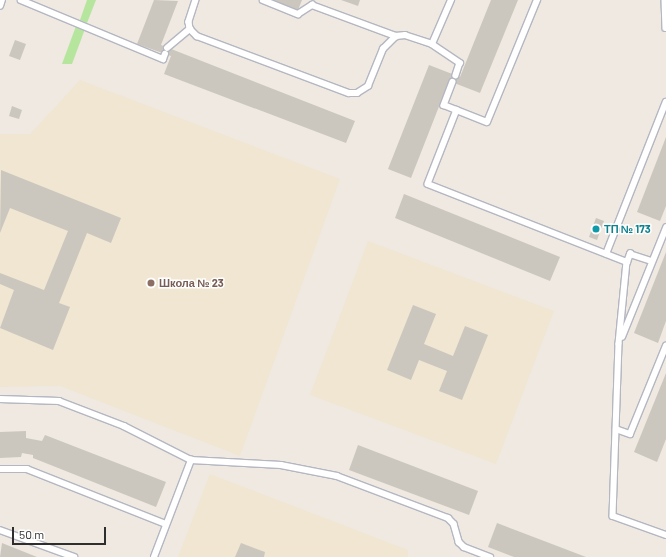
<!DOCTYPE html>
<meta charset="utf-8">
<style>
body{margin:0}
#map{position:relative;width:666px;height:557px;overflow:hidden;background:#efe9e1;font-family:Barlow,sans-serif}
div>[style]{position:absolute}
.education>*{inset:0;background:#f0e6d1}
.green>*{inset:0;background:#b6e59e}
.building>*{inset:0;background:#cbc7bf}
.roads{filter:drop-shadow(1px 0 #b4b7c1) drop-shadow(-1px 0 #b4b7c1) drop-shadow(0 1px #b4b7c1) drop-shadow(0 -1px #b4b7c1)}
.service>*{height:5.5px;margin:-2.75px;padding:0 2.75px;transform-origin:2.75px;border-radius:2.75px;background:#fff}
.dots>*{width:11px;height:11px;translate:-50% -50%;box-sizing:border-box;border:2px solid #fff;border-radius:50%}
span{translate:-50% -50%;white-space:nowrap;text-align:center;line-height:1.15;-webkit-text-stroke:3px #fff;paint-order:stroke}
.culture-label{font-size:11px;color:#0d838f;font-weight:700}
.left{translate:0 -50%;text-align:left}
.education-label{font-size:11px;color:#785e54;font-weight:700}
.scale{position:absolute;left:12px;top:527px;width:94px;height:18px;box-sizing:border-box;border:2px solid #2e2e2e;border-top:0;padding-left:5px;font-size:12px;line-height:14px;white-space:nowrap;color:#2e2e2e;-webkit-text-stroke:3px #fff;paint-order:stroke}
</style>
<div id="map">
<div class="education">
<i style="clip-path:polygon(80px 80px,340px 179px,240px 456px,60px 386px,0 387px,0 134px,30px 134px)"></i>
<i style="clip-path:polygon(368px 241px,554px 311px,496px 464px,310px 395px)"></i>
<i style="clip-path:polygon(210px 474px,408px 550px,408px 557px,178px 557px)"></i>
</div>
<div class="green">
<i style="clip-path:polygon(87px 0,96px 0,87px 23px,80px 20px)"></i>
<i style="clip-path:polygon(76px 26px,85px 29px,72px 64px,62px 64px)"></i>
</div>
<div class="building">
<i style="clip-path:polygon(154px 0,178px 1px,161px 45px,355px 121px,346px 143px,164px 74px,171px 56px,137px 44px)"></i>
<i style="clip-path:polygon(272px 0,302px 0,298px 10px)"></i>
<i style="clip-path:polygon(341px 0,360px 0,358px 6px)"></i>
<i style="clip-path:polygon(491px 0,518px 0,480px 93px,449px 81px,411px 178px,388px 169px,429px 65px,460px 77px)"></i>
<i style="clip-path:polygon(15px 40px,26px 44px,20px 60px,9px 56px)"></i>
<i style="clip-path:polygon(12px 106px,22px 110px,19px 119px,9px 116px)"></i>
<i style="clip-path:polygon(666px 137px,666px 206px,660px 221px,637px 212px)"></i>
<i style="clip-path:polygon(1px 170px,121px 218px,111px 243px,87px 233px,59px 303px,70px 307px,53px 350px,0 328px,14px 290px,0 284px,0 273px,44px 290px,68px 231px,10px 208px,0 233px)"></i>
<i style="clip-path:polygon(404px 194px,560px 257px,550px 281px,395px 218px)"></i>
<i style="clip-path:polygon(596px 218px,604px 221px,597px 240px,589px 237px)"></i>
<i style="clip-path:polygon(666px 252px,666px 321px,658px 343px,634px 333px)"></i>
<i style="clip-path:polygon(413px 305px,436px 314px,424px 344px,453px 356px,465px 326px,488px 335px,462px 400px,439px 391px,447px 371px,419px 360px,411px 380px,387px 370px)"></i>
<i style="clip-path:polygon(666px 373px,666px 439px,657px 462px,634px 452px)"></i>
<i style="clip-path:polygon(26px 431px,26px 438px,42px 441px,45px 435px,166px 482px,156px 507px,33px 458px,33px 455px,22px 453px,21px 457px,0 458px,0 432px)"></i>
<i style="clip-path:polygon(358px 445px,478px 491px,469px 515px,349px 470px)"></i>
<i style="clip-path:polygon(497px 523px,586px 557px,514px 557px,488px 547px)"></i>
<i style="clip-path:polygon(2px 543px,37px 557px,0 557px)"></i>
<i style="clip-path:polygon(241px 543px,265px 552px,264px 557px,235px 557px)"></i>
</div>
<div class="roads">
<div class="service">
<i style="left:21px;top:0;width:154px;rotate:22.6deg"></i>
<i style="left:163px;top:59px;width:5px;rotate:-68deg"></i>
<i style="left:196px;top:0;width:23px;rotate:108deg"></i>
<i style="left:189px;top:22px;width:7px;rotate:82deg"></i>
<i style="left:190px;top:29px;width:10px;rotate:45deg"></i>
<i style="left:197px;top:36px;width:162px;rotate:20.6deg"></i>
<i style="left:349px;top:93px;width:8px"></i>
<i style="left:357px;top:93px;width:13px;rotate:-32deg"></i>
<i style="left:368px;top:86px;width:40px;rotate:-68deg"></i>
<i style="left:383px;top:49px;width:18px;rotate:-45deg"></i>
<i style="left:396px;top:36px;width:9px;rotate:-6deg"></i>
<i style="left:405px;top:35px;width:28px;rotate:18deg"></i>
<i style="left:432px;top:44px;width:48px;rotate:-66.6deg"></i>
<i style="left:263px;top:0;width:38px;rotate:22deg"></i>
<i style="left:298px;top:14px;width:17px;rotate:-33deg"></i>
<i style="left:312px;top:5px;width:90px;rotate:20.3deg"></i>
<i style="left:665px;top:0;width:28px;rotate:88deg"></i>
<i style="left:0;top:6px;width:6px;rotate:-72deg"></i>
<i style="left:432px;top:44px;width:34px;rotate:34deg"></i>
<i style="left:460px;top:63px;width:13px;rotate:108deg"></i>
<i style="left:167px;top:48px;width:30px;rotate:-40deg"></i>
<i style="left:453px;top:82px;width:25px;rotate:111deg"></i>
<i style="left:444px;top:105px;width:46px;rotate:21.6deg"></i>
<i style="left:487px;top:122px;width:132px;rotate:-67.7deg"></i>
<i style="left:457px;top:110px;width:79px;rotate:111.4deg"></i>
<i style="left:428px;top:184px;width:214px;rotate:21.4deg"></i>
<i style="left:627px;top:262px;width:9px;rotate:-69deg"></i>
<i style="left:630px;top:254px;width:23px;rotate:18deg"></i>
<i style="left:606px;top:254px;width:163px;rotate:-68.5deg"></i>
<i style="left:627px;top:262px;width:82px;rotate:95.6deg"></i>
<i style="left:619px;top:344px;width:172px;rotate:92deg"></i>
<i style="left:613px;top:516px;width:56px;rotate:19.7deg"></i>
<i style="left:622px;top:337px;width:118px;rotate:-68deg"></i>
<i style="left:0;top:399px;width:59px;rotate:1.9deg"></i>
<i style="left:59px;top:401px;width:70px;rotate:21deg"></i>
<i style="left:124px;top:426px;width:75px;rotate:26.9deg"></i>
<i style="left:191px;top:460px;width:90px;rotate:3.2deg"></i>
<i style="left:281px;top:465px;width:57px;rotate:11.1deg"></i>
<i style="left:337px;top:476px;width:119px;rotate:20.7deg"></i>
<i style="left:448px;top:518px;width:8px;rotate:45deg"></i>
<i style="left:454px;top:524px;width:19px;rotate:74deg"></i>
<i style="left:459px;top:542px;width:7px;rotate:45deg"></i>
<i style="left:464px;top:547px;width:28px;rotate:21deg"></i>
<i style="left:616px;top:429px;width:15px;rotate:20deg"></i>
<i style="left:630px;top:434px;width:95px;rotate:-67.8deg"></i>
<i style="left:0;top:469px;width:27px"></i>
<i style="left:27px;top:469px;width:149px;rotate:21.6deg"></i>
<i style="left:0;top:530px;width:79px;rotate:20deg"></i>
<i style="left:154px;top:557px;width:104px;rotate:-69.1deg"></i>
</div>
</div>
<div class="dots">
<i style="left:596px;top:229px;background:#0f9aa8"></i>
<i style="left:151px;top:283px;background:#8d6e63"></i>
</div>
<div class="culture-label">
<span class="left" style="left:604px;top:229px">ТП № 173</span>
</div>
<div class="education-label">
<span class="left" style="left:159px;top:283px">Школа № 23</span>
</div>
<div class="scale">50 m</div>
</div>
